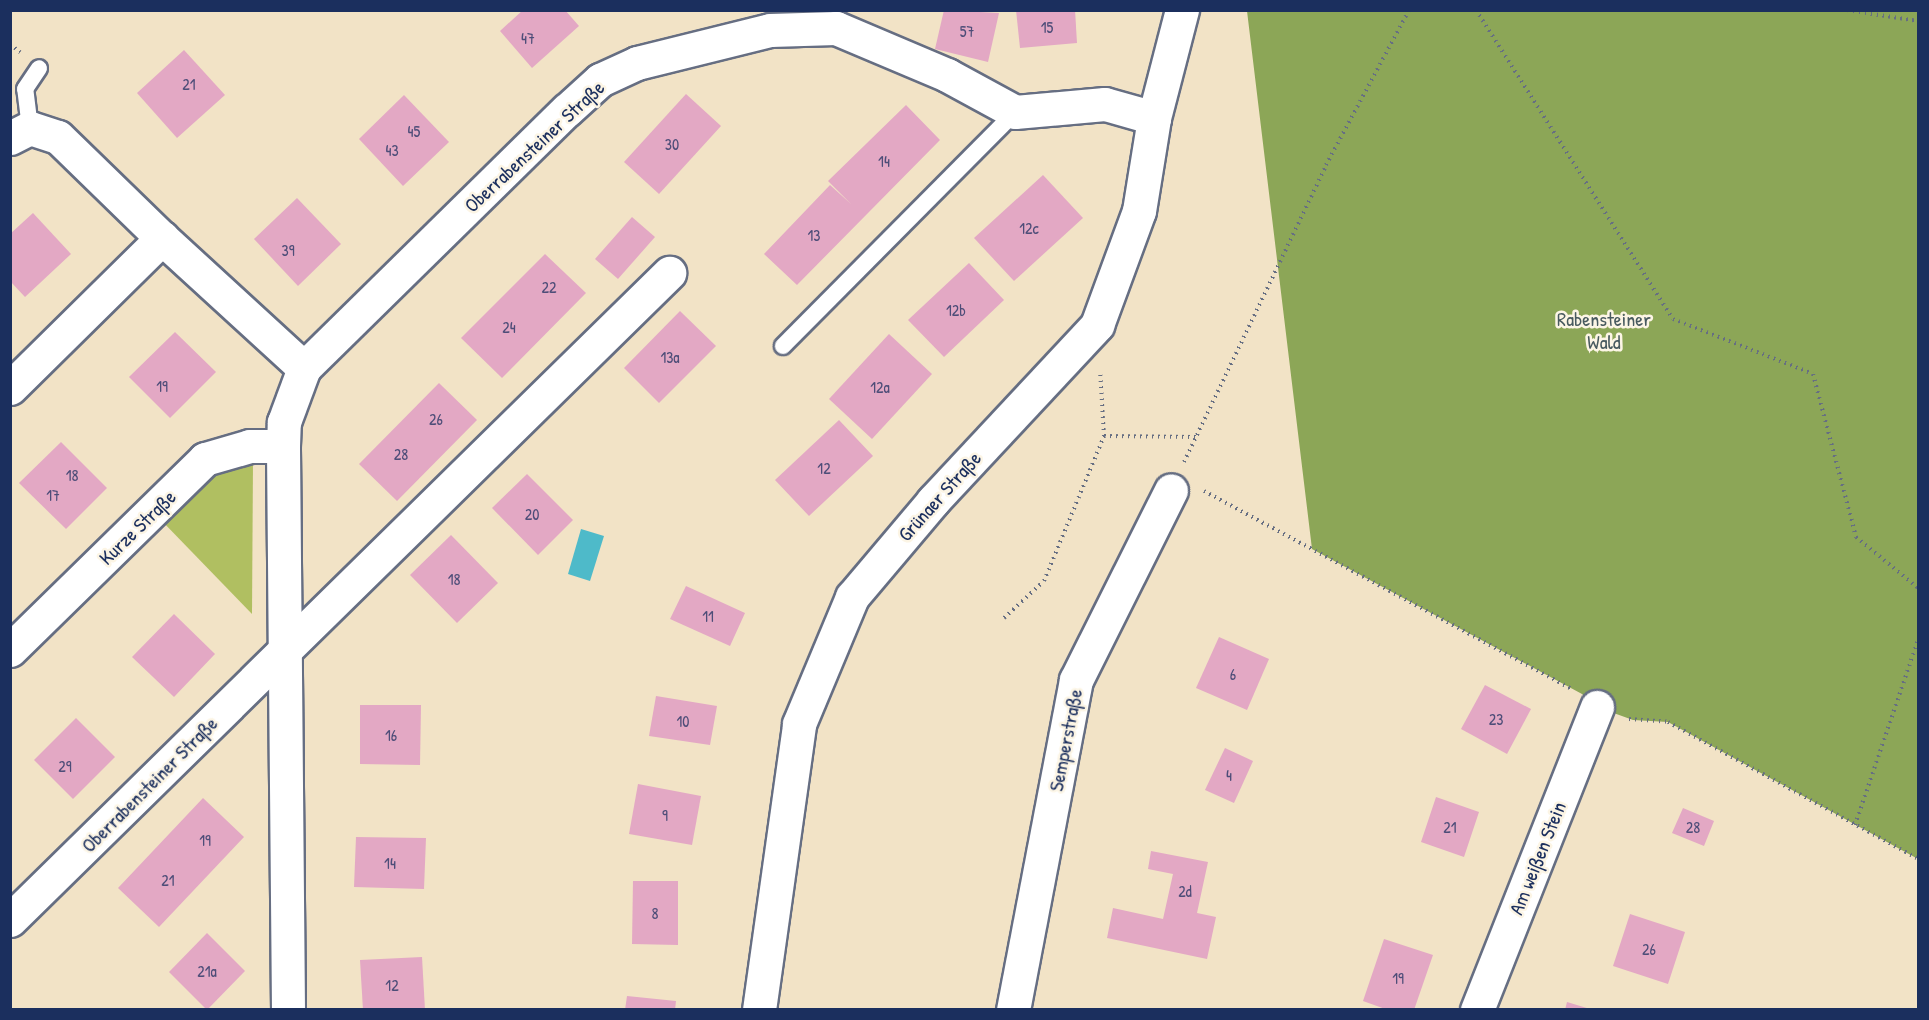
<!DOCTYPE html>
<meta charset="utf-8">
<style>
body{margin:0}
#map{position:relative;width:1929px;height:1020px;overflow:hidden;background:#f2e3c6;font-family:"Patrick Hand",sans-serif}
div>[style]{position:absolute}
.green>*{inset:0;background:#b0bf61}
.forest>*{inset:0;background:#8ca657}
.water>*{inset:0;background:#4ebac9}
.building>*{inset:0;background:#e3a8c4}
.path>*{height:4px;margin-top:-2px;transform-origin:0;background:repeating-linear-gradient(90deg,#666e82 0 1.5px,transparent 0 6px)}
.roads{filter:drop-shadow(2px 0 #666e82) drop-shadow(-2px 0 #666e82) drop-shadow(0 2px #666e82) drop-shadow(0 -2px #666e82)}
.lane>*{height:16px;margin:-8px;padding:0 8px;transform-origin:8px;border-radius:8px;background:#fff}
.street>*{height:33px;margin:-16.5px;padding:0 16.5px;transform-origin:16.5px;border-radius:16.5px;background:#fff}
span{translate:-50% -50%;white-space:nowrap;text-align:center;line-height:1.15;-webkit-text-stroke:5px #fcf5e5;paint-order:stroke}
.number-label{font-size:16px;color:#4d4d78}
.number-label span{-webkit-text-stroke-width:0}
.street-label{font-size:20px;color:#1b2f5e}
.park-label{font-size:20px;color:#485a5f}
.frame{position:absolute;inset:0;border:12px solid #1b2f5e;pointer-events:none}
</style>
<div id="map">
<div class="green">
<i style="clip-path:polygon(253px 461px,252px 614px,159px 518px,211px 470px)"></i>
</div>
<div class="forest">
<i style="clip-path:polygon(1247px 11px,1918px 11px,1918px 859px,1668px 722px,1633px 720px,1597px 707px,1582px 694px,1312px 549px)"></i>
</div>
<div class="water">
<i style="clip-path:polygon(581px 529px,604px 536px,590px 581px,568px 574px)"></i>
</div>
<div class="building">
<i style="clip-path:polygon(523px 10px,565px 10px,579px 26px,532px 68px,500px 31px)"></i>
<i style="clip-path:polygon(944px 10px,999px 13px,988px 62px,935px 49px)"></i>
<i style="clip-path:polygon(1016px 10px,1075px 10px,1077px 43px,1020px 48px)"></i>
<i style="clip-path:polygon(184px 50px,225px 95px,177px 138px,137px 93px)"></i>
<i style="clip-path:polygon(686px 94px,721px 126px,659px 194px,624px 162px)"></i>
<i style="clip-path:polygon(404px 95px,449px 142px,403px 186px,359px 139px)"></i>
<i style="clip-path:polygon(906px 105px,940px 140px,797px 285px,764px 254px,830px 185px,851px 204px,828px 181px)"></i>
<i style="clip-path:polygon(1043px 175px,1083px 218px,1014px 281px,974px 238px)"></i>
<i style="clip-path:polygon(297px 198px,341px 244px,298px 286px,254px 239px)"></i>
<i style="clip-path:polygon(33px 213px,71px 254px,25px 297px,10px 281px,10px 234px)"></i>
<i style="clip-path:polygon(632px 217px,655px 237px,618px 279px,595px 259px)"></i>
<i style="clip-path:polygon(545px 254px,586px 293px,502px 378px,461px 338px)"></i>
<i style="clip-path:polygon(969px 263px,1004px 300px,944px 357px,908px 320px)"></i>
<i style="clip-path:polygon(680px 311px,716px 346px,659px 403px,624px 368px)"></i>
<i style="clip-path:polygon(175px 332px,216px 372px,170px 418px,129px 377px)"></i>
<i style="clip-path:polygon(889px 334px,932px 374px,872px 439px,829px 399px)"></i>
<i style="clip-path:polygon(439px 383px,477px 420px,397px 501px,359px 464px)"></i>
<i style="clip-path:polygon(839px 420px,873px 456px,809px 516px,775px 480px)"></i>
<i style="clip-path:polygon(61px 442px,107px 488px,66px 529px,19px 483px)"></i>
<i style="clip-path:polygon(527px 474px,573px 520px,538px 555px,492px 508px)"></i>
<i style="clip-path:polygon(451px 535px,498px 583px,457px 623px,410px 575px)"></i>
<i style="clip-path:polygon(686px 586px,745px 613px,730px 646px,670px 619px)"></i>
<i style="clip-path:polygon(174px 614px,215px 654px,174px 697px,132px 657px)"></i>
<i style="clip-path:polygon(1219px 637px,1269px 659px,1247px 710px,1196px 688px)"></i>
<i style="clip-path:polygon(1485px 685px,1531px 709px,1507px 754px,1461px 729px)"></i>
<i style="clip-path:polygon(656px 696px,717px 706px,710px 745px,649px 736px)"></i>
<i style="clip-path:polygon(360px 705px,421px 705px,420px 765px,360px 764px)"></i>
<i style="clip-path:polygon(76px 718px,115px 757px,73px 799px,34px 760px)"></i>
<i style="clip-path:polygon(1225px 748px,1253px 761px,1234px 803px,1205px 790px)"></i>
<i style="clip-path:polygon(638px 784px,701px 796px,692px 845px,629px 834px)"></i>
<i style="clip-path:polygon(1436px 797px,1479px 812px,1464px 857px,1421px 842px)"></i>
<i style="clip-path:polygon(203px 798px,244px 837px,159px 927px,118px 888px)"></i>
<i style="clip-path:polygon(1683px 808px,1714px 821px,1704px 846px,1672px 833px)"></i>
<i style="clip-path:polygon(356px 837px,426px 838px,424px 889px,354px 887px)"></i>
<i style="clip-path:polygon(1151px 851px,1208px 862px,1197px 913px,1216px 917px,1207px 959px,1107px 938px,1113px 908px,1163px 919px,1173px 874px,1148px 869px)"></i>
<i style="clip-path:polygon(633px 881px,678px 881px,678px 945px,632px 944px)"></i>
<i style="clip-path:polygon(1630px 914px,1685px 932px,1668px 984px,1613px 966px)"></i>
<i style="clip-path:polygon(207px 933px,245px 971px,207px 1010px,169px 972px)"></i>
<i style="clip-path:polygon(1384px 939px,1433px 955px,1414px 1010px,1388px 1010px,1363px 1001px)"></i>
<i style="clip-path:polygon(422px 957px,425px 1010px,363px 1010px,360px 960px)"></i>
<i style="clip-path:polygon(627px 996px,676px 1001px,675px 1010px,625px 1010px)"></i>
<i style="clip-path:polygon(1567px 1002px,1590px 1009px,1590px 1010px,1565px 1010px)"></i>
</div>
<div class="path">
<i style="left:1476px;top:10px;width:366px;rotate:57.5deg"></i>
<i style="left:1673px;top:319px;width:150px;rotate:21.4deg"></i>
<i style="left:1813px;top:374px;width:169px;rotate:75.2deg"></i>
<i style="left:1856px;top:537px;width:80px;rotate:39.4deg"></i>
<i style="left:1847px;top:10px;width:72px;rotate:8.8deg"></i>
<i style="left:10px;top:44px;width:13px;rotate:39deg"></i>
<i style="left:1104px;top:436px;width:92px;rotate:0.6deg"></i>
<i style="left:1184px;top:462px;width:329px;rotate:-64.4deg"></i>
<i style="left:1326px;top:165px;width:176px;rotate:-61.8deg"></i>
<i style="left:1204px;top:491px;width:416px;rotate:28.3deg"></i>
<i style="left:1004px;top:618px;width:54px;rotate:-42.8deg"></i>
<i style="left:1044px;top:581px;width:157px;rotate:-67.5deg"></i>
<i style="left:1104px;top:436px;width:65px;rotate:-93.5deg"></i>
<i style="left:1629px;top:719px;width:39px;rotate:4deg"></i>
<i style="left:1668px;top:722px;width:285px;rotate:28.7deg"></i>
<i style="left:1855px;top:825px;width:195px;rotate:-71.2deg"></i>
</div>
<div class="roads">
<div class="lane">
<i style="left:30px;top:128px;width:39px;rotate:-97deg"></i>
<i style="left:25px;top:89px;width:25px;rotate:-56deg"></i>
<i style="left:783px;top:346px;width:330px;rotate:-45.2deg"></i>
</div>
<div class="street">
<i style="left:10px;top:138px;width:22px;rotate:-27deg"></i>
<i style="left:30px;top:128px;width:29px;rotate:18deg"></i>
<i style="left:58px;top:137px;width:145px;rotate:44.2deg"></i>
<i style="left:162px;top:238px;width:193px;rotate:42.5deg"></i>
<i style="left:10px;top:388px;width:214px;rotate:-44.6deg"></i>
<i style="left:10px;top:650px;width:273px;rotate:-44.4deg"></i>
<i style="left:205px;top:459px;width:47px;rotate:-16.1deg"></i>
<i style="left:250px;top:446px;width:33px"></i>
<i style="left:10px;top:920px;width:924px;rotate:-44.47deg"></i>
<i style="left:288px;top:1010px;width:564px;rotate:-90.51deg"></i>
<i style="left:283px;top:446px;width:24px;rotate:-88deg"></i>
<i style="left:284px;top:422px;width:58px;rotate:-69.7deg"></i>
<i style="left:304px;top:368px;width:368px;rotate:-44.5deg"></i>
<i style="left:567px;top:110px;width:45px;rotate:-42.3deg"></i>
<i style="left:600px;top:80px;width:41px;rotate:-24.7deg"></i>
<i style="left:637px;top:63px;width:137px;rotate:-13.9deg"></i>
<i style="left:770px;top:30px;width:66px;rotate:-1.7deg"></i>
<i style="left:836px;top:28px;width:121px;rotate:22.9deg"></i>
<i style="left:947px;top:75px;width:77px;rotate:28.6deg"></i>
<i style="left:1015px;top:112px;width:90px;rotate:-5.1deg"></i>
<i style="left:1105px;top:104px;width:51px;rotate:15.9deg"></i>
<i style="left:759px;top:1010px;width:289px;rotate:-82deg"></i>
<i style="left:799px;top:724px;width:138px;rotate:-67.3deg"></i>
<i style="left:852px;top:597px;width:126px;rotate:-49.8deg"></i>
<i style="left:933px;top:501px;width:241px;rotate:-47deg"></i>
<i style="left:1097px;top:325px;width:121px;rotate:-69.8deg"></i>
<i style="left:1139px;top:211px;width:94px;rotate:-80.8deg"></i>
<i style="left:1154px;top:118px;width:112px;rotate:-75.5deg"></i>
<i style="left:1013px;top:1010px;width:336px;rotate:-79.2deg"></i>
<i style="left:1076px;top:680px;width:212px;rotate:-63.4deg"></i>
<i style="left:1477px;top:1010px;width:326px;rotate:-68.4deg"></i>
</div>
</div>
<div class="number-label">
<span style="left:1047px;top:27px">15</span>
<span style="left:967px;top:31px">57</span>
<span style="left:528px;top:38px">47</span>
<span style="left:189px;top:84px">21</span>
<span style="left:414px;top:131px">45</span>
<span style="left:672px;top:144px">30</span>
<span style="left:392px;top:150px">43</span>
<span style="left:884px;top:161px">14</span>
<span style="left:1029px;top:228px">12c</span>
<span style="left:814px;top:235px">13</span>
<span style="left:288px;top:250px">39</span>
<span style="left:549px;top:287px">22</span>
<span style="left:956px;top:310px">12b</span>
<span style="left:509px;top:327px">24</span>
<span style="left:670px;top:357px">13a</span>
<span style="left:162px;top:386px">19</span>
<span style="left:880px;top:387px">12a</span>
<span style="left:436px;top:419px">26</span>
<span style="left:401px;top:454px">28</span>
<span style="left:824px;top:468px">12</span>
<span style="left:72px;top:475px">18</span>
<span style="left:53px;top:495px">17</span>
<span style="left:532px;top:514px">20</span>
<span style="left:454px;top:579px">18</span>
<span style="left:708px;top:616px">11</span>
<span style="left:1233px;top:674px">6</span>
<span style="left:1496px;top:719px">23</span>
<span style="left:683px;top:721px">10</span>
<span style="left:391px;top:735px">16</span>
<span style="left:65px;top:766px">29</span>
<span style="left:1229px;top:775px">4</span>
<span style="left:665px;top:815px">9</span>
<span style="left:1450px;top:827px">21</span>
<span style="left:1693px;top:827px">28</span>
<span style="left:205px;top:840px">19</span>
<span style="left:390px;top:863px">14</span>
<span style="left:168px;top:880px">21</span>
<span style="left:1185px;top:891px">2d</span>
<span style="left:655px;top:913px">8</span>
<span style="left:1649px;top:949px">26</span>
<span style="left:207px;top:971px">21a</span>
<span style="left:1398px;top:978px">19</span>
<span style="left:392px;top:985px">12</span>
</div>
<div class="street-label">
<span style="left:534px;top:146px;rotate:-43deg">Oberrabensteiner Straße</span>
<span style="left:939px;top:496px;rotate:-48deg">Grünaer Straße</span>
<span style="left:137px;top:527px;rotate:-44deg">Kurze Straße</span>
<span style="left:1065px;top:740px;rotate:-79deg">Semperstraße</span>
<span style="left:149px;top:784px;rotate:-45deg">Oberrabensteiner Straße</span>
<span style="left:1537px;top:858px;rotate:-68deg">Am weißen Stein</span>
</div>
<div class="park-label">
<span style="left:1604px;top:330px">Rabensteiner<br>Wald</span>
</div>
<div class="frame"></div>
</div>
